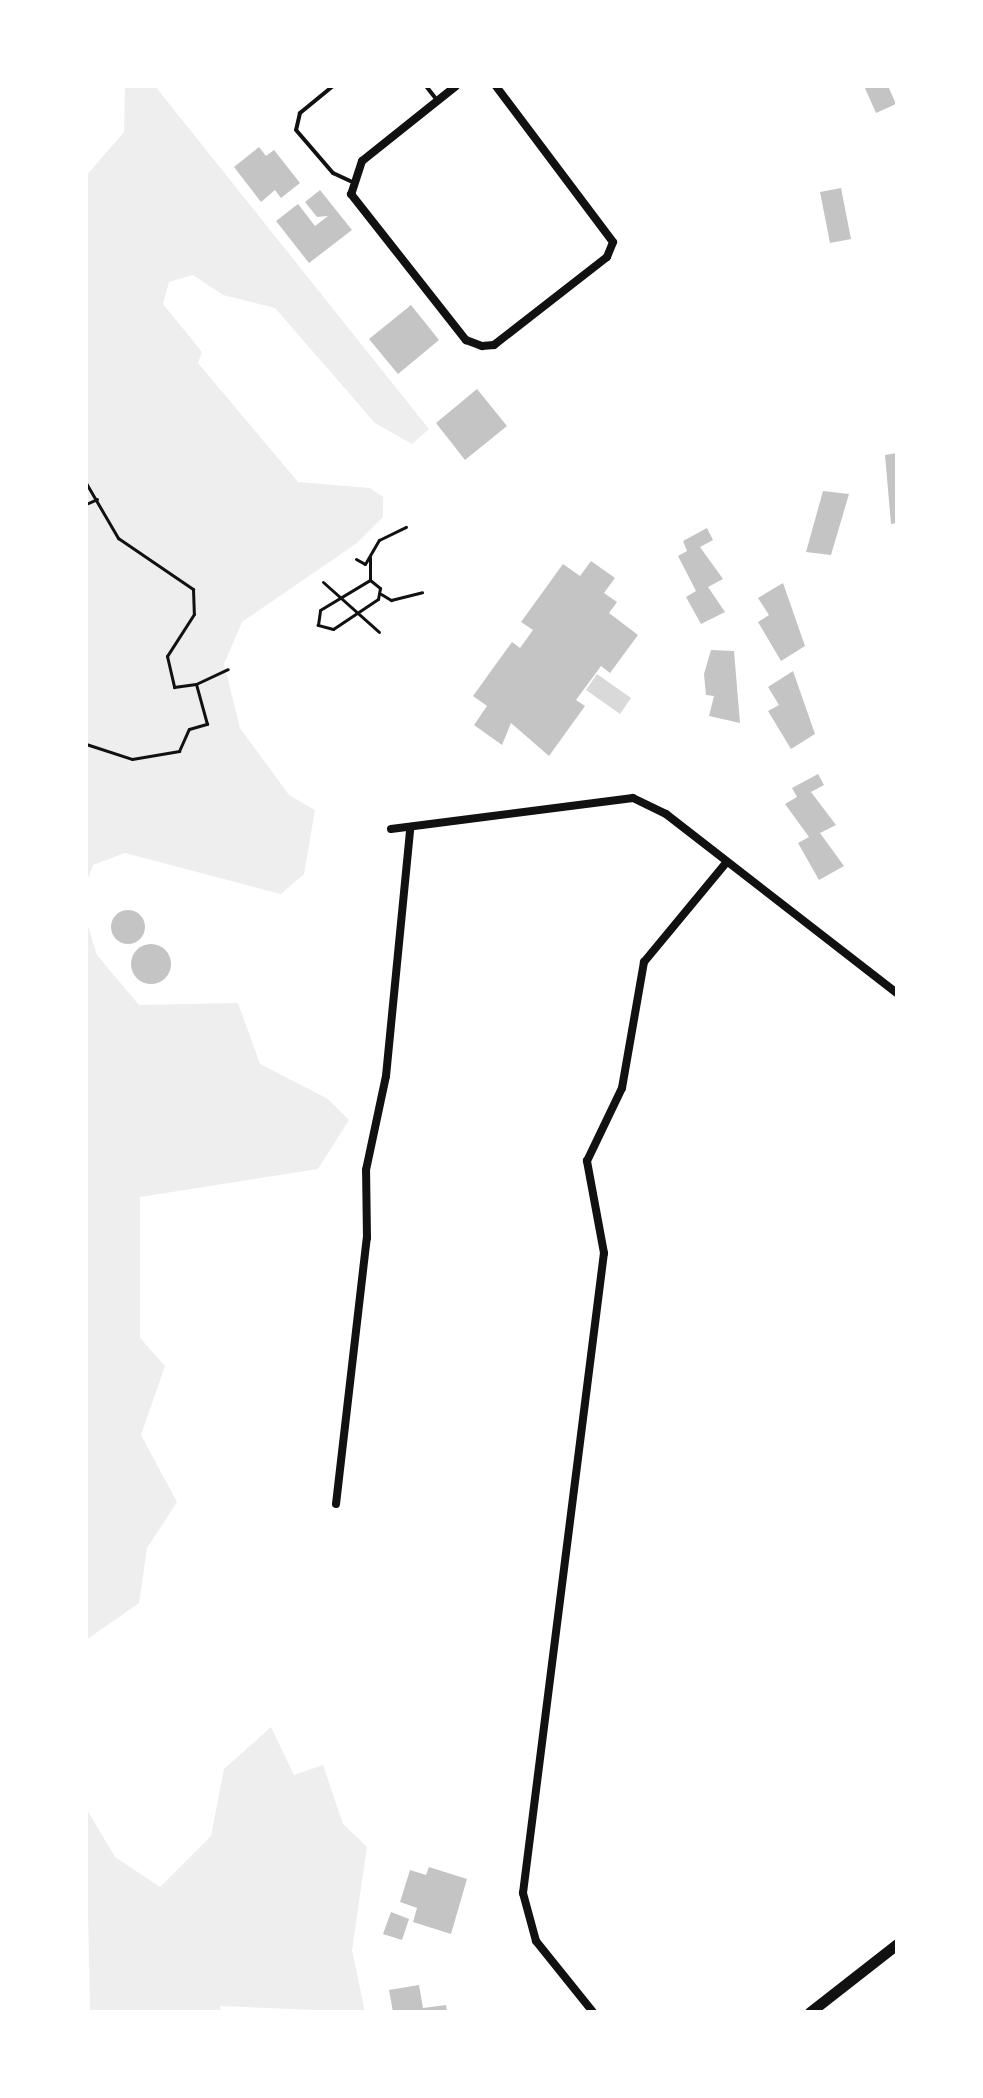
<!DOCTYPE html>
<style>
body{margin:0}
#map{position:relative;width:983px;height:2098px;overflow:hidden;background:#fff;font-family:Montserrat,sans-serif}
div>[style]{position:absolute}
.green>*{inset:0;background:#eee}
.water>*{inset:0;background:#d9d9d9}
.building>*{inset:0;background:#c4c4c4}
.round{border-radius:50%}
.path>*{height:3px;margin:-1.5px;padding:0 1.5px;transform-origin:1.5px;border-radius:1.5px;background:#111}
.service>*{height:4px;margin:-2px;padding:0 2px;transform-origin:2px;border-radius:2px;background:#111}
.minor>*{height:8px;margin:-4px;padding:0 4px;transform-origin:4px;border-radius:4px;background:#111}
.tertiary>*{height:11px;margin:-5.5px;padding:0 5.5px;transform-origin:5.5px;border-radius:5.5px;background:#111}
span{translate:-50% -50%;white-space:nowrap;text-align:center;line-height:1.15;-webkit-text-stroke:6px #fff;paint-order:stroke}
.frame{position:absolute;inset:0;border:88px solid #fff;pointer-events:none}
</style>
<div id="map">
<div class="green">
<i style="clip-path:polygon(125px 86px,155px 86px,429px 429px,412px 444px,375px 423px,275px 308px,223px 295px,193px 275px,169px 282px,163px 304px,202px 352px,198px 363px,298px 482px,370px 488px,383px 497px,383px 517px,357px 543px,242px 622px,224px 664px,240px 728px,289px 795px,315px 810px,304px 874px,281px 894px,125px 853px,93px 865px,86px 884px,86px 176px,124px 132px)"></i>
<i style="clip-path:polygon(86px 920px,97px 955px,139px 1005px,238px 1003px,260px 1064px,328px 1099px,349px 1120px,318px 1169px,140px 1197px,140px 1338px,165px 1366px,141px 1435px,177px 1502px,147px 1548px,139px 1603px,86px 1640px)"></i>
<i style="clip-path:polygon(271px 1727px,294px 1775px,323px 1765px,343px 1824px,367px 1847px,352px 1950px,365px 2012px,220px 2006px,221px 2012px,90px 2012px,86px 1808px,115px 1857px,160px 1887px,211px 1836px,224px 1769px)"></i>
</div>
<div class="water">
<i style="clip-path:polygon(597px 674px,631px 698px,620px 714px,586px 690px)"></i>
</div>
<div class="building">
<i style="clip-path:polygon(864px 86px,888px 86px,896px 104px,876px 113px)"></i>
<i style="clip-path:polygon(259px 147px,266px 156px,274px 150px,300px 183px,281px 198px,275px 190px,261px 202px,234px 167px)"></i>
<i style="clip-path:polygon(841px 188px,851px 239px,830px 243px,820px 192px)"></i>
<i style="clip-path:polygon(320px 190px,352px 230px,309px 263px,276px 221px,298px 204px,315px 226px,328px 216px,317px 217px,305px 202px)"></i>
<i style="clip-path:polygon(411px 305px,439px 340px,398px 374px,369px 339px)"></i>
<i style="clip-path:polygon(477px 389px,507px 426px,465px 460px,436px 423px)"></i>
<i style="clip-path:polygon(897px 453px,897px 523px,891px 524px,885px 455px)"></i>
<i style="clip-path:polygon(823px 491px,849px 494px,831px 555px,806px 552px)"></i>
<i style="clip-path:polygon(707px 528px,713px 540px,700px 547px,723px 579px,708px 587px,725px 612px,701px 624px,686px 597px,696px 591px,678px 556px,687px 551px,683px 541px)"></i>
<i style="clip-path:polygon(591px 561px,615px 578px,604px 593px,617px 602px,609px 613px,638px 635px,610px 673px,601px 666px,576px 700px,585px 706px,549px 756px,511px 723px,502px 745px,474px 725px,487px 706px,473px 696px,512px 642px,520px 648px,533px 630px,521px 622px,563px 564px,580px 576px)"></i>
<i style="clip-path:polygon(783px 583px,805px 646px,781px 661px,758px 622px,769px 615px,758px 598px)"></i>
<i style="clip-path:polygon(711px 650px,734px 651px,740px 723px,709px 716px,714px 696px,706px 695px,704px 674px)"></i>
<i style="clip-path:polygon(793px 671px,815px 734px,791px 749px,768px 711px,779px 705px,768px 687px)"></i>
<i style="clip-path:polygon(818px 774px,824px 785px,811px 792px,836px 825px,820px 833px,844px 866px,819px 880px,798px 843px,809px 837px,785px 804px,797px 797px,792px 788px)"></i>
<i class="round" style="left:111px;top:910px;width:34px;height:34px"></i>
<i class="round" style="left:131px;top:944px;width:40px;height:40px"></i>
<i style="clip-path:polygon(429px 1867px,467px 1879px,451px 1934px,413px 1922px,417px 1908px,400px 1902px,410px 1870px,426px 1875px)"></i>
<i style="clip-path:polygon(391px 1912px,409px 1919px,402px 1940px,383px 1934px)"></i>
<i style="clip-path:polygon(419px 1985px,423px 2008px,446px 2005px,447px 2012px,393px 2012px,389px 1990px)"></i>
</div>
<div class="path">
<i style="left:86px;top:483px;width:64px;rotate:59.8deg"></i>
<i style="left:118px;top:538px;width:91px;rotate:34.2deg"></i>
<i style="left:193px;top:589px;width:25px;rotate:88deg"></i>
<i style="left:194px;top:614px;width:50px;rotate:122.7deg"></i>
<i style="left:167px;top:656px;width:32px;rotate:77deg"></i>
<i style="left:174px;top:687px;width:22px;rotate:-8deg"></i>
<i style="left:86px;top:504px;width:12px;rotate:-24deg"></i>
<i style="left:370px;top:557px;width:23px;rotate:90deg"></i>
<i style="left:356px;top:559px;width:10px;rotate:29deg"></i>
<i style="left:365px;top:564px;width:28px;rotate:-60deg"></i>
<i style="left:379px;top:540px;width:30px;rotate:-26deg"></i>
<i style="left:370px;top:580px;width:13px;rotate:39deg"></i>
<i style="left:380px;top:588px;width:11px;rotate:100deg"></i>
<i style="left:378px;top:599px;width:54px;rotate:146.3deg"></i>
<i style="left:333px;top:629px;width:16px;rotate:-165deg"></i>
<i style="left:318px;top:625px;width:15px;rotate:-82deg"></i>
<i style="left:320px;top:610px;width:58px;rotate:-31deg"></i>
<i style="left:323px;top:582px;width:75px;rotate:41.8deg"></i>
<i style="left:381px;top:594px;width:12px;rotate:31deg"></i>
<i style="left:391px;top:600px;width:32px;rotate:-14deg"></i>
<i style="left:86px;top:744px;width:48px;rotate:18.1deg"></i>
<i style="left:132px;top:759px;width:48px;rotate:-9.7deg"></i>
<i style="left:179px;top:751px;width:24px;rotate:-66deg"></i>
<i style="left:189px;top:729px;width:19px;rotate:-16deg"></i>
<i style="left:207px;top:724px;width:41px;rotate:-105.4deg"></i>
<i style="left:196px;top:684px;width:35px;rotate:-25deg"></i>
</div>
<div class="service">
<i style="left:333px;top:86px;width:43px;rotate:140.7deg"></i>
<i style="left:300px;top:113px;width:17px;rotate:103deg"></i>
<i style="left:296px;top:130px;width:57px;rotate:49.3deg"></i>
<i style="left:333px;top:173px;width:19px;rotate:25deg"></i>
<i style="left:426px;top:86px;width:18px;rotate:52deg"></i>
</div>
<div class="minor">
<i style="left:456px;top:86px;width:120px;rotate:141.4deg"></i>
<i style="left:362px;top:161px;width:35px;rotate:108deg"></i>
<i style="left:351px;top:194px;width:186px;rotate:51.8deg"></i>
<i style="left:466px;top:340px;width:17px;rotate:21deg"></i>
<i style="left:482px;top:346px;width:12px;rotate:-5deg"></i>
<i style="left:494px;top:345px;width:143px;rotate:-37.9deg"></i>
<i style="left:607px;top:257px;width:16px;rotate:-68deg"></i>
<i style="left:613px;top:242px;width:195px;rotate:-126.9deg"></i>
<i style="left:391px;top:829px;width:244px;rotate:-7.3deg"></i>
<i style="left:633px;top:798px;width:37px;rotate:26deg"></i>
<i style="left:666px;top:814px;width:292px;rotate:37.8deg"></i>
<i style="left:336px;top:1504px;width:268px;rotate:-83.4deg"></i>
<i style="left:367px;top:1238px;width:68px;rotate:-90.8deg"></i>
<i style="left:366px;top:1170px;width:96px;rotate:-78deg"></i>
<i style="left:386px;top:1076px;width:247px;rotate:-84.4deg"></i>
<i style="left:593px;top:2012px;width:91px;rotate:-128.8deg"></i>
<i style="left:536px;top:1941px;width:50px;rotate:-105.2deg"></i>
<i style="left:523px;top:1893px;width:645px;rotate:-82.79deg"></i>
<i style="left:604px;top:1253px;width:94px;rotate:-100.5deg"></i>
<i style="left:587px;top:1161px;width:81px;rotate:-64.4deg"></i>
<i style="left:622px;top:1088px;width:128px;rotate:-80.1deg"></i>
<i style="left:644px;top:962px;width:129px;rotate:-50.4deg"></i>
</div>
<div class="tertiary">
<i style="left:810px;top:2012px;width:110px;rotate:-38deg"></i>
</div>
<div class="frame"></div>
</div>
